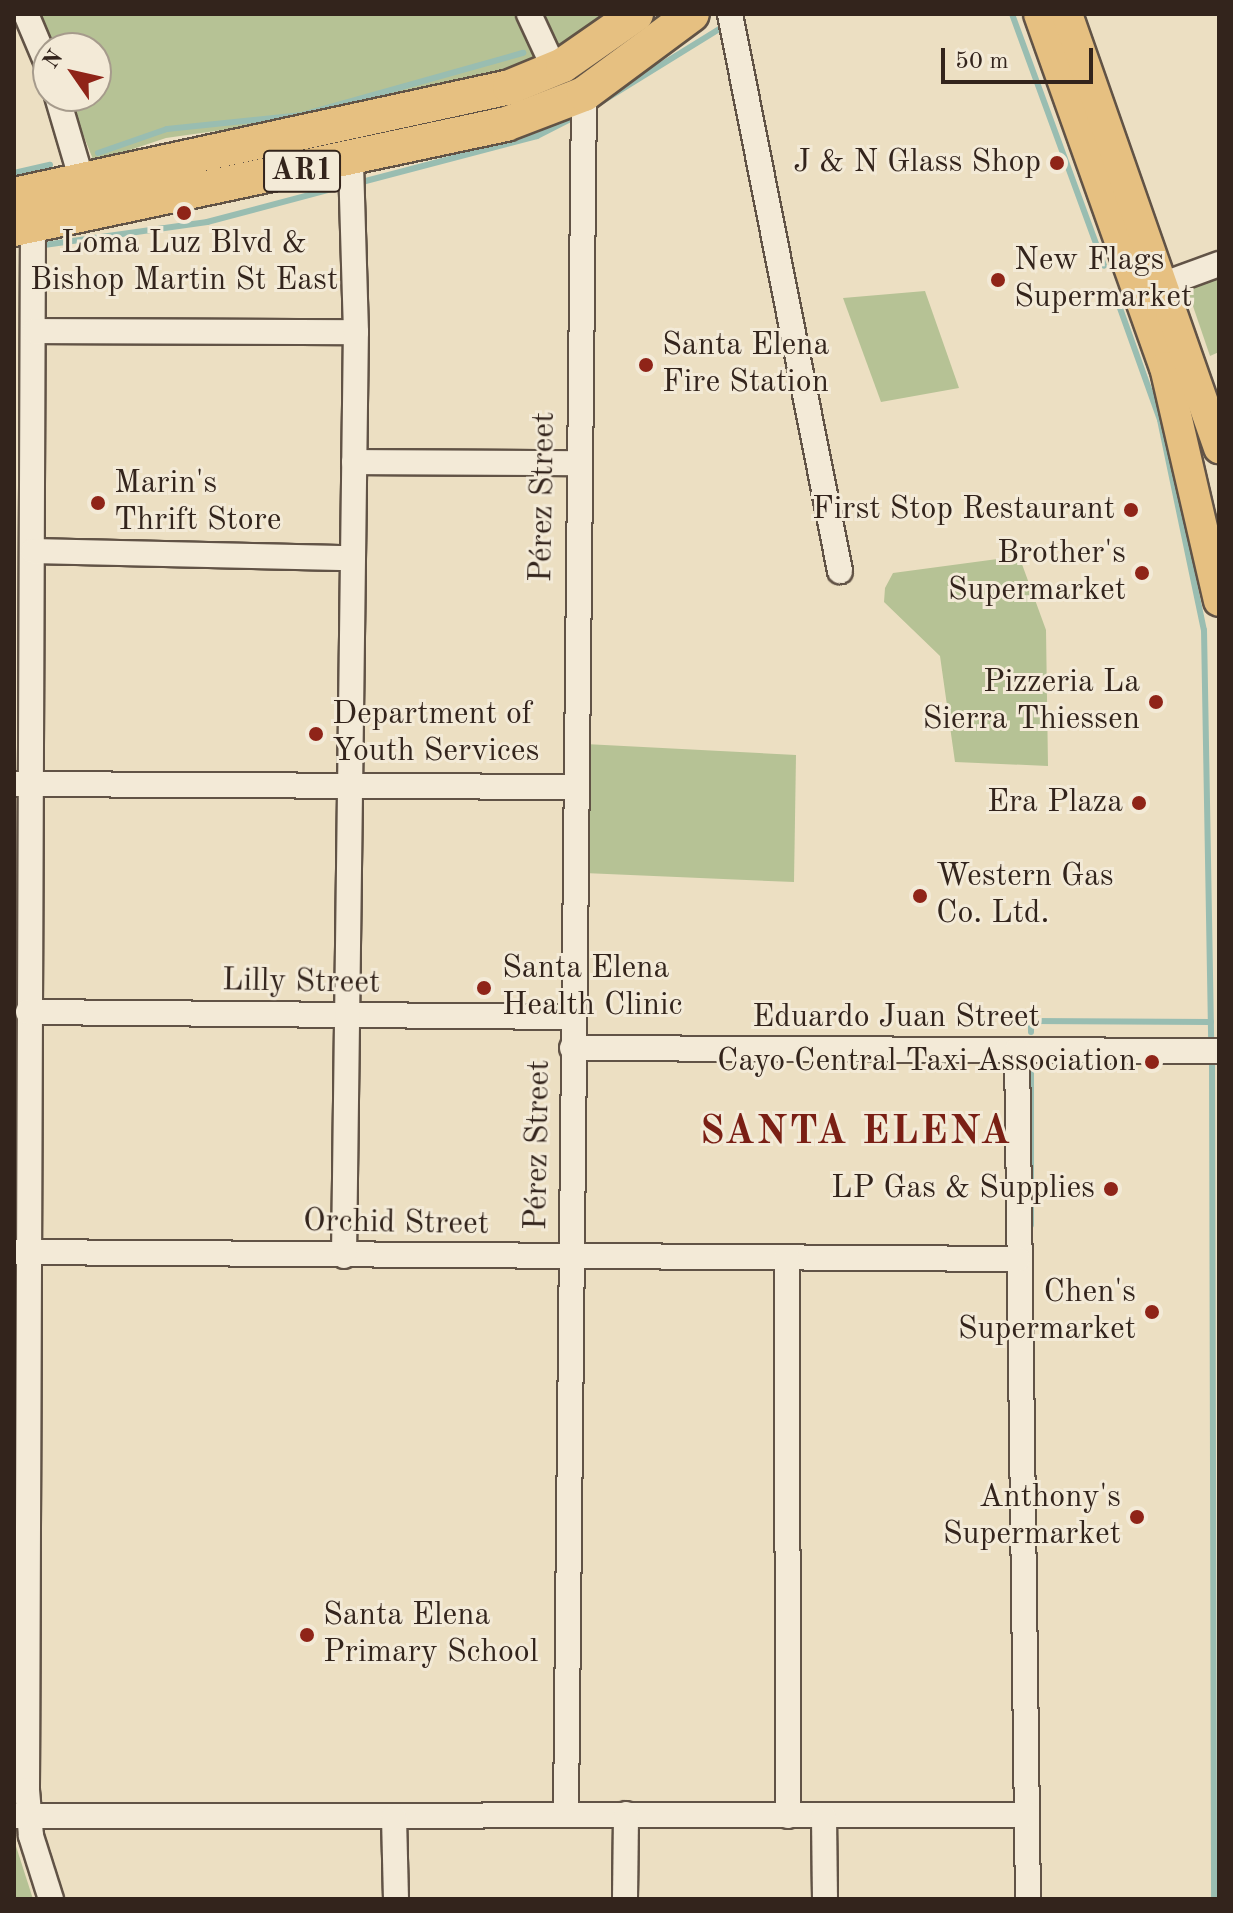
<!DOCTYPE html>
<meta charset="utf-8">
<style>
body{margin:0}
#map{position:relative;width:1233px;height:1913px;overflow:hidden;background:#ecdfc2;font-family:"Old Standard TT",serif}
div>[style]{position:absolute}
.green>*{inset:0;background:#b6c295}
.stream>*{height:6px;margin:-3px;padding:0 3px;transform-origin:3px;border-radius:3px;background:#99bdb1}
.roads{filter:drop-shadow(2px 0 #615346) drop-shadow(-2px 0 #615346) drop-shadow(0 2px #615346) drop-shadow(0 -2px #615346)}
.minor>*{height:24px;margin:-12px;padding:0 12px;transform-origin:12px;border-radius:12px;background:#f3ead7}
.major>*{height:30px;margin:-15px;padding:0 15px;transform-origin:15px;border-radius:15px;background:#e6c081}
.highway>*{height:34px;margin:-17px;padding:0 17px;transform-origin:17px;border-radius:17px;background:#e6c081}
.dots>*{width:22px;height:22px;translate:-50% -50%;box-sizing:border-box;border:4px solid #f3ead7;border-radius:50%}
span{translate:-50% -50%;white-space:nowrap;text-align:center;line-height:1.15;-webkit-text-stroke:6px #f3ead7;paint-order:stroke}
.shield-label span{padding:2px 6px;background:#f3ead7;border:2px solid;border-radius:6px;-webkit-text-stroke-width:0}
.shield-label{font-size:30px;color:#33241c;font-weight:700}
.poi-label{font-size:32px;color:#33241c}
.right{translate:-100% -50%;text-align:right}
.left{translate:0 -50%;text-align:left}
.street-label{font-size:32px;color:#33241c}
.district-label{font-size:40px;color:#7a1f14;font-weight:700;letter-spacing:2px}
.frame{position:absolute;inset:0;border:16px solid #33241c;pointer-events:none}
.north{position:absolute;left:32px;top:32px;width:80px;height:80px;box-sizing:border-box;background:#f3ead7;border:2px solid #a69b8c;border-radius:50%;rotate:304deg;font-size:22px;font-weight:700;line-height:32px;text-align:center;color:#33241c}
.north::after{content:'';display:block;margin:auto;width:28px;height:36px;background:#8f2418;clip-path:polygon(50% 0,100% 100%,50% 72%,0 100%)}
.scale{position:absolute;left:941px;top:48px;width:152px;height:36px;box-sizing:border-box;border:4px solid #33241c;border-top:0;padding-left:10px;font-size:24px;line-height:28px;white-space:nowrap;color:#33241c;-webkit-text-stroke:6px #f3ead7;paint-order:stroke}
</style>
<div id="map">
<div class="green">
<i style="clip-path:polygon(36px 14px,609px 14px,547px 54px,501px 72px,286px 121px,166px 138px,94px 162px,68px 96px,96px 96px,96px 48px,49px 48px)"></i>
<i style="clip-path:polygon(1219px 261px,1219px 352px,1210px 356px,1181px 271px)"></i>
<i style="clip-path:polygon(925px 291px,959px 388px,881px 402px,843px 298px)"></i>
<i style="clip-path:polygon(1019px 556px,1046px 630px,1048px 766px,955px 762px,940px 656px,884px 602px,885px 588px,893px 573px)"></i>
<i style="clip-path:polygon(585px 744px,796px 755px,794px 882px,584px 873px)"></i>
<i style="clip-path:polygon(14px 1840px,33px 1899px,14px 1899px)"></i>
</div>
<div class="stream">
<i style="left:1012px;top:14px;width:268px;rotate:69.9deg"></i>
<i style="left:593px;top:107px;width:156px;rotate:-31.7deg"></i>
<i style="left:98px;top:153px;width:73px;rotate:-19.2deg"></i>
<i style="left:167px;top:129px;width:136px;rotate:-5.9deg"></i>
<i style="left:302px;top:115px;width:230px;rotate:-15.7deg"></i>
<i style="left:14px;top:173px;width:37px;rotate:-13deg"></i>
<i style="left:358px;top:183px;width:185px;rotate:-14.7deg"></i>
<i style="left:537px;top:136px;width:44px;rotate:-27.1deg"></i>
<i style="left:37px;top:246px;width:172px;rotate:-8deg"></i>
<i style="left:207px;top:222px;width:145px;rotate:-14.8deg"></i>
<i style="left:1116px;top:297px;width:131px;rotate:70.3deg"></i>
<i style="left:1160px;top:420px;width:215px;rotate:78.2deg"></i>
<i style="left:1204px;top:630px;width:415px;rotate:89deg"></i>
<i style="left:1031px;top:1032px;width:11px;rotate:-90deg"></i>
<i style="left:1031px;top:1021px;width:180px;rotate:0.3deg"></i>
<i style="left:1212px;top:1056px;width:843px;rotate:89.86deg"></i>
<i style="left:1031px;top:1225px;width:156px;rotate:-90deg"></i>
</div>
<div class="roads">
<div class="minor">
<i style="left:26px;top:14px;width:56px;rotate:67.1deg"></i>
<i style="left:529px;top:14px;width:62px;rotate:65.1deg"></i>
<i style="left:730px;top:14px;width:568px;rotate:78.83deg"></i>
<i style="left:57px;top:96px;width:89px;rotate:73.6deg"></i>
<i style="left:33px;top:225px;width:1565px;rotate:90.22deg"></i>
<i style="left:27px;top:1790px;width:46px;rotate:85deg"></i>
<i style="left:31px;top:1836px;width:66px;rotate:72.4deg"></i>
<i style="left:1148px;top:290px;width:76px;rotate:-20.1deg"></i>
<i style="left:34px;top:331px;width:322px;rotate:0.2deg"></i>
<i style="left:354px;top:462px;width:221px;rotate:0.3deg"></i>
<i style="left:33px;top:551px;width:317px;rotate:1.3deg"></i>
<i style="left:16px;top:784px;width:557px;rotate:0.31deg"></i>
<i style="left:28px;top:1012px;width:545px;rotate:0.53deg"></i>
<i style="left:572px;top:1048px;width:647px;rotate:0.27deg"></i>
<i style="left:1017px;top:1050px;width:849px;rotate:89.26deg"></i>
<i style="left:14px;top:1252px;width:1004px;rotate:0.4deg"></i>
<i style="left:344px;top:1256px;width:924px;rotate:-89.26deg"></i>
<i style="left:356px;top:332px;width:171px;rotate:-91.7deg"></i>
<i style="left:787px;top:1257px;width:559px;rotate:89.9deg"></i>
<i style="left:566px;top:1813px;width:1719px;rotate:-89.4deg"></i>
<i style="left:14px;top:1816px;width:1012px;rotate:-0.06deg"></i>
<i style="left:394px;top:1817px;width:82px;rotate:88.6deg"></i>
<i style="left:824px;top:1817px;width:82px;rotate:89.3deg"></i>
<i style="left:625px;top:1899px;width:85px;rotate:-89.3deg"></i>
</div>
<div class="major">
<i style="left:1039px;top:14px;width:375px;rotate:70.4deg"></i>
<i style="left:1165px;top:367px;width:240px;rotate:77deg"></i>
<i style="left:1067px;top:14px;width:460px;rotate:70.7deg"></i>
</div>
<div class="highway">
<i style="left:14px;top:195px;width:508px;rotate:-12.28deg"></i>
<i style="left:510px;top:87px;width:57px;rotate:-22.5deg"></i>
<i style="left:563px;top:65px;width:89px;rotate:-34.9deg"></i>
<i style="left:14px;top:229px;width:503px;rotate:-12.05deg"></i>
<i style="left:506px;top:124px;width:84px;rotate:-21deg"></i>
<i style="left:584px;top:94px;width:134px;rotate:-36.5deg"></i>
</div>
</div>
<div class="dots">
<i style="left:1057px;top:163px;background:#8f2418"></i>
<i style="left:184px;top:213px;background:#8f2418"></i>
<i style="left:998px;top:280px;background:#8f2418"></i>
<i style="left:646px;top:365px;background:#8f2418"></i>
<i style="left:98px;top:503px;background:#8f2418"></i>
<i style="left:1131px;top:510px;background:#8f2418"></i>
<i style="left:1142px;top:573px;background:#8f2418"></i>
<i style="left:1156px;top:702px;background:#8f2418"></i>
<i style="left:316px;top:734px;background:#8f2418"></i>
<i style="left:1139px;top:803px;background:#8f2418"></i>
<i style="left:920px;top:896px;background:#8f2418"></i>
<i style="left:484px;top:988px;background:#8f2418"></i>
<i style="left:1152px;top:1062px;background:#8f2418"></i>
<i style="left:1111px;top:1189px;background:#8f2418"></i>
<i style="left:1152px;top:1312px;background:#8f2418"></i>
<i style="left:1137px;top:1517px;background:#8f2418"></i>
<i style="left:307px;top:1635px;background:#8f2418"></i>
</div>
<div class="shield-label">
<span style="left:302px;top:171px">AR1</span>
</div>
<div class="poi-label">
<span class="right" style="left:1041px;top:163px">J &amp; N Glass Shop</span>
<span style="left:184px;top:263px">Loma Luz Blvd &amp;<br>Bishop Martin St East</span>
<span class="left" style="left:1014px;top:280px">New Flags<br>Supermarket</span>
<span class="left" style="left:662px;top:365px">Santa Elena<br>Fire Station</span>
<span class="left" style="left:114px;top:503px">Marin's<br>Thrift Store</span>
<span class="right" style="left:1115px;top:510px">First Stop Restaurant</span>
<span class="right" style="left:1126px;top:573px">Brother's<br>Supermarket</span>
<span class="right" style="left:1140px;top:702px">Pizzeria La<br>Sierra Thiessen</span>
<span class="left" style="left:332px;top:734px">Department of<br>Youth Services</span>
<span class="right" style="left:1123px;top:803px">Era Plaza</span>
<span class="left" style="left:936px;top:896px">Western Gas<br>Co. Ltd.</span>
<span class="left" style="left:502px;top:988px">Santa Elena<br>Health Clinic</span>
<span class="right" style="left:1136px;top:1062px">Cayo Central Taxi Association</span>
<span class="right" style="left:1095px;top:1189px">LP Gas &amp; Supplies</span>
<span class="right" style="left:1136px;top:1312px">Chen's<br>Supermarket</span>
<span class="right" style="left:1121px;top:1517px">Anthony's<br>Supermarket</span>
<span class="left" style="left:323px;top:1635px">Santa Elena<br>Primary School</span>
</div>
<div class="street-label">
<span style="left:544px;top:497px;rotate:-89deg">Pérez Street</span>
<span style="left:301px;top:983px;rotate:1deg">Lilly Street</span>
<span style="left:896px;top:1018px">Eduardo Juan Street</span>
<span style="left:539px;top:1145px;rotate:-89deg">Pérez Street</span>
<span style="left:396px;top:1224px;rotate:1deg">Orchid Street</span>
</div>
<div class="district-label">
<span style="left:856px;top:1133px">SANTA ELENA</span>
</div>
<div class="frame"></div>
<div class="north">N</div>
<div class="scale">50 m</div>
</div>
